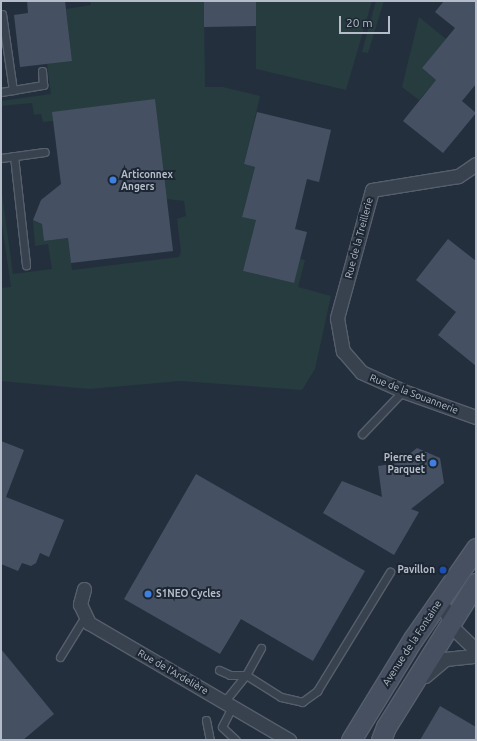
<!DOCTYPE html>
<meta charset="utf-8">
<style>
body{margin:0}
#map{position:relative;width:477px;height:741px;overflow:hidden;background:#242f3e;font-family:Ubuntu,sans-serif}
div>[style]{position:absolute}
.green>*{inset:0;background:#263c3f}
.building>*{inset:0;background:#455162}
.roads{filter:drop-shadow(1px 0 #565f6c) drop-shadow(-1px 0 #565f6c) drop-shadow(0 1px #565f6c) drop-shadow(0 -1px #565f6c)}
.lane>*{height:7px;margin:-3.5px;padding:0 3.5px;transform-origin:3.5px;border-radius:3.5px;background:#38414e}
.street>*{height:13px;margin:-6.5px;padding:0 6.5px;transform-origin:6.5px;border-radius:6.5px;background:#38414e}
.secondary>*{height:19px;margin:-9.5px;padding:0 9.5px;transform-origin:9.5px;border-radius:9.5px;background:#465061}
.dots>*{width:11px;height:11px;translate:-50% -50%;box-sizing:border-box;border:2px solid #1d2633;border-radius:50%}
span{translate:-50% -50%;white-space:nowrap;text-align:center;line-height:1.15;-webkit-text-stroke:4px #1d2633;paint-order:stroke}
.poi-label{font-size:10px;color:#b4bcc9;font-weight:700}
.left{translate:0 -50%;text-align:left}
.right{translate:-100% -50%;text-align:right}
.street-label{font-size:10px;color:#b4bcc9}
.frame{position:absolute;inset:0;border:2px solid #b4bcc9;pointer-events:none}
.scale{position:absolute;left:339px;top:16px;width:51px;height:18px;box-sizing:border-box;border:2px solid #b4bcc9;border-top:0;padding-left:5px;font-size:12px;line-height:14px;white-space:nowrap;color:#b4bcc9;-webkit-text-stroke:3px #1d2633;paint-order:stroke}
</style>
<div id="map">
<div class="green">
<i style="clip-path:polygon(91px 1px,204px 1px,205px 87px,223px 87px,260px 96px,244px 164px,255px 167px,242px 216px,256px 220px,243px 271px,294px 283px,300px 259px,305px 260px,298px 287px,331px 296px,315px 369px,302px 390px,181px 381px,89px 389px,1px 381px,1px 288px,11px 287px,1px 218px,1px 187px,13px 274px,52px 269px,48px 244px,35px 246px,33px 220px,42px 224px,44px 241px,68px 238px,72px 270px,179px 257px,181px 252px,177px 219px,186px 216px,184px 201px,167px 199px,53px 121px,43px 122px,41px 114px,34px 115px,32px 103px,1px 106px,1px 101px,51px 94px,47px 64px,72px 60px,66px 9px,91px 5px)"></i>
<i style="clip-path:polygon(256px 1px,372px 1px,346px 90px,256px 69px)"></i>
<i style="clip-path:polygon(376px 1px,384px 1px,368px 53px,362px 52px)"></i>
<i style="clip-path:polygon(419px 17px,446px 39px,422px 68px,436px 80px,419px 100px,402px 87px)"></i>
</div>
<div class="building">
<i style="clip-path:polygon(27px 1px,65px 1px,72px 61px,20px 67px,14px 15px,28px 13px)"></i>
<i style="clip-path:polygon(204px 1px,256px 1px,256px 26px,204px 27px)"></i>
<i style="clip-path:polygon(444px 1px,476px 1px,476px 84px,462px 101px,476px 113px,443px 153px,403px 121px,436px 80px,422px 68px,455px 28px,435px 12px)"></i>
<i style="clip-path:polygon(155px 99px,173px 251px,71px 263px,68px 238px,44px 241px,42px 224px,33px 220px,41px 200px,61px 184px,52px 112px)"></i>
<i style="clip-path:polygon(257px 112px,331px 130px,319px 182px,307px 179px,295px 229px,307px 232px,294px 283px,243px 271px,256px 220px,242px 217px,255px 167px,244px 164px)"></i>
<i style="clip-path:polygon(448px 239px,476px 261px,476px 366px,438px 335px,456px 312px,416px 280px)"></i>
<i style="clip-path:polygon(1px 441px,24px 450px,6px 497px,64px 520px,49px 557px,40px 553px,36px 563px,31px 566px,22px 563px,18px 571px,1px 564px)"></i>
<i style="clip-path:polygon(417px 448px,440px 458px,444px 483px,411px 509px,419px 512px,394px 555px,323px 513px,342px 481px,382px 497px,378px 466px,398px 463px)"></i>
<i style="clip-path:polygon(196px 474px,365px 571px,313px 661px,241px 619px,220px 654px,124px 599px)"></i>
<i style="clip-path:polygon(1px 649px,54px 714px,23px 740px,1px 740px)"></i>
<i style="clip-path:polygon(440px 706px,476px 727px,476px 740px,420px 740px)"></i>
</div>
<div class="roads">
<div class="lane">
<i style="left:2px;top:14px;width:77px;rotate:81.8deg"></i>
<i style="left:1px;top:92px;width:43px;rotate:-9.5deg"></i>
<i style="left:43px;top:85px;width:14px;rotate:-94deg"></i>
<i style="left:14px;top:156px;width:110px;rotate:83.7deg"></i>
<i style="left:1px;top:158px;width:44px;rotate:-7.8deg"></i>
<i style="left:362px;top:434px;width:59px;rotate:-46.4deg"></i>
<i style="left:60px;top:657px;width:46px;rotate:-58.4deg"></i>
<i style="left:219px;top:670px;width:12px;rotate:24deg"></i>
<i style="left:230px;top:675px;width:16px"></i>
<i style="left:246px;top:675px;width:41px;rotate:32.2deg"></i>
<i style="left:281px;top:697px;width:22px;rotate:13deg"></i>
<i style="left:302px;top:702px;width:19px;rotate:-36deg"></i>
<i style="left:317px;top:691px;width:140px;rotate:-58.5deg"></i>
<i style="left:224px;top:702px;width:35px;rotate:-51deg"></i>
<i style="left:246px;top:675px;width:31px;rotate:-61deg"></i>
<i style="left:232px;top:707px;width:22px;rotate:117deg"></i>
<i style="left:222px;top:727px;width:19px;rotate:43deg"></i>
<i style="left:206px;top:720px;width:20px;rotate:79deg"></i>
</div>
<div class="street">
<i style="left:476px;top:164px;width:22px;rotate:146deg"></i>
<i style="left:458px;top:176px;width:87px;rotate:170.8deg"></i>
<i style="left:372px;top:190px;width:133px;rotate:105.3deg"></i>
<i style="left:337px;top:318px;width:34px;rotate:80deg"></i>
<i style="left:343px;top:351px;width:28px;rotate:49deg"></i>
<i style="left:361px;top:372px;width:46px;rotate:24.3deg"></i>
<i style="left:403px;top:391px;width:77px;rotate:19.6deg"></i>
<i style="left:84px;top:589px;width:16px;rotate:105deg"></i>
<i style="left:80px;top:604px;width:21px;rotate:65deg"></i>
<i style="left:89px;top:623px;width:232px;rotate:30.3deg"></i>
<i style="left:441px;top:599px;width:30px;rotate:69deg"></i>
<i style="left:452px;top:627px;width:33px;rotate:44deg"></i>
<i style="left:425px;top:676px;width:26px;rotate:-40deg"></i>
<i style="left:445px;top:659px;width:31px;rotate:-6deg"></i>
</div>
<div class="secondary">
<i style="left:351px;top:740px;width:119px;rotate:-58.5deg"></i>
<i style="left:413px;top:639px;width:111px;rotate:-55.3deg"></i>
<i style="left:381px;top:740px;width:14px;rotate:-69deg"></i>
<i style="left:386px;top:727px;width:170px;rotate:-58deg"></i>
</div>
</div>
<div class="dots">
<i style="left:113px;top:180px;background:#3f7fe0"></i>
<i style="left:433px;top:463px;background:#3f7fe0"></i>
<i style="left:443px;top:570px;background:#1a4fb4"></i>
<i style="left:148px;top:594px;background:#3f7fe0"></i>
</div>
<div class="poi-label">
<span class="left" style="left:121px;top:180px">Articonnex<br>Angers</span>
<span class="right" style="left:425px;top:463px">Pierre et<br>Parquet</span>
<span class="right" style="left:435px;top:570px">Pavillon</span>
<span class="left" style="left:156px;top:594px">S1NEO Cycles</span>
</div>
<div class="street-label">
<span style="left:359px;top:238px;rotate:-75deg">Rue de la Treillerie</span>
<span style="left:414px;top:394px;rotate:21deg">Rue de la Souannerie</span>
<span style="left:412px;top:643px;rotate:-57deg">Avenue de la Fontaine</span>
<span style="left:173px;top:672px;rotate:30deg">Rue de l'Ardelière</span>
</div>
<div class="frame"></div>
<div class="scale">20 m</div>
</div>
